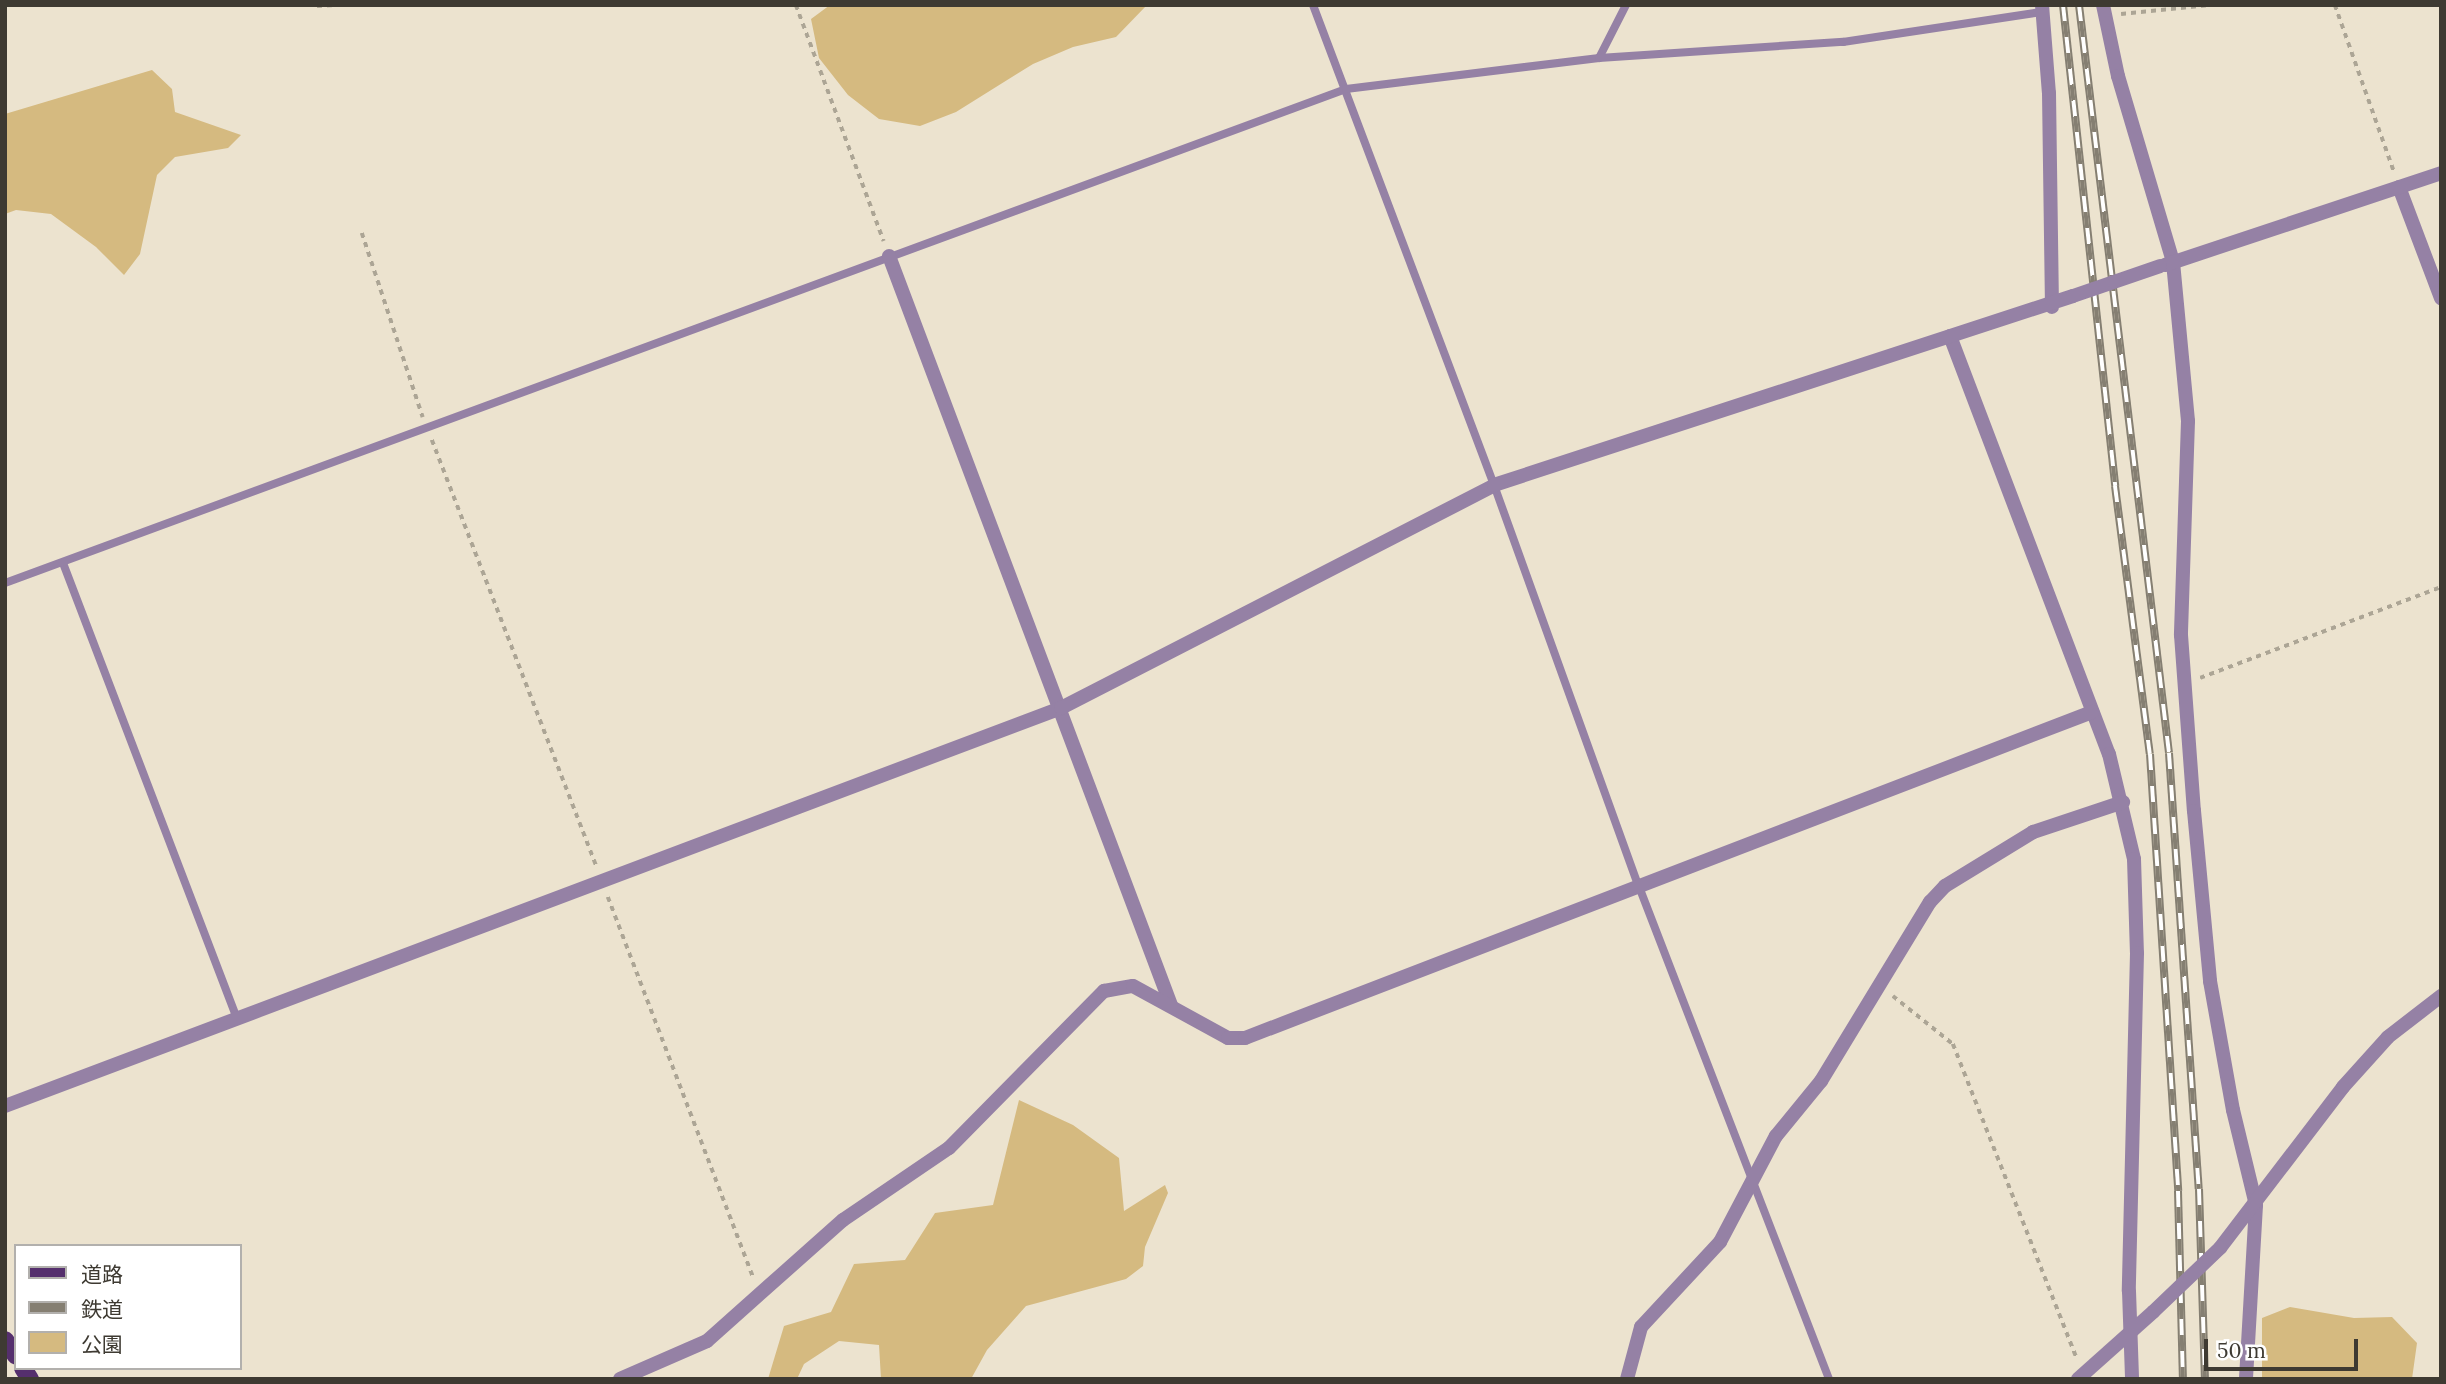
<!DOCTYPE html>
<meta charset="utf-8">
<style>
body{margin:0}
#map{position:relative;width:2446px;height:1384px;overflow:hidden;background:#ece3cf;font-family:Lora,"Noto Sans JP",serif}
div>[style]{position:absolute}
.green>*{inset:0;background:#d5ba80}
.path>*{height:3.5px;margin-top:-1.75px;transform-origin:0;background:repeating-linear-gradient(90deg,#aca595 0 5px,transparent 0 10px)}
.lane>*{height:8px;margin:-4px;padding:0 4px;transform-origin:4px;border-radius:4px;background:#9581a5}
.street>*{height:14px;margin:-7px;padding:0 7px;transform-origin:7px;border-radius:7px;background:#9581a5}
.primary>*{height:18px;margin:-9px;padding:0 9px;transform-origin:9px;border-radius:9px;background:#552f6d}
.rail>*{height:8px;margin-top:-4px;transform-origin:0;background:repeating-linear-gradient(90deg,#fff 0 16px,#857f72 0 32px);box-sizing:border-box;border-block:2px solid #857f72}
.street-bridge>*{height:14px;margin:-7px;padding:0 7px;transform-origin:7px;border-radius:7px;background:#9581a5}
span{translate:-50% -50%;white-space:nowrap;text-align:center;line-height:1.15;-webkit-text-stroke:6px #fff;paint-order:stroke}
.frame{position:absolute;inset:0;border:7px solid #3e3a32;pointer-events:none}
.legend{position:absolute;left:14px;top:1244px;width:228px;height:126px;box-sizing:border-box;background:#fff;border:2px solid #b2b0ad;margin:0;padding:9px 12px;list-style:none;font-size:21px;color:#3e3a32}
.legend li{display:flex;align-items:center;gap:14px;height:35px}
.legend b{width:35px;border:2px solid #b2b0ad}
.scale{position:absolute;left:2204px;top:1339px;width:154px;height:32px;box-sizing:border-box;border:4px solid #3e3a32;border-top:0;padding-left:9px;font-size:21px;line-height:24px;white-space:nowrap;color:#3e3a32;-webkit-text-stroke:5px #fff;paint-order:stroke}
</style>
<div id="map">
<div class="green">
<i style="clip-path:polygon(830px 5px,1147px 5px,1116px 37px,1073px 47px,1033px 64px,956px 112px,920px 126px,879px 119px,848px 95px,819px 58px,811px 19px)"></i>
<i style="clip-path:polygon(152px 70px,172px 89px,175px 112px,241px 135px,228px 148px,175px 157px,157px 175px,140px 254px,124px 275px,96px 247px,51px 214px,16px 210px,5px 214px,5px 114px)"></i>
<i style="clip-path:polygon(1019px 1100px,1073px 1125px,1119px 1158px,1124px 1211px,1165px 1185px,1168px 1193px,1145px 1247px,1143px 1266px,1126px 1279px,1026px 1306px,987px 1350px,971px 1379px,881px 1379px,879px 1345px,839px 1341px,804px 1364px,797px 1379px,768px 1379px,784px 1326px,831px 1312px,854px 1264px,905px 1260px,935px 1213px,993px 1205px)"></i>
<i style="clip-path:polygon(2290px 1307px,2354px 1318px,2392px 1317px,2417px 1343px,2412px 1379px,2262px 1379px,2262px 1318px)"></i>
</div>
<div class="path">
<i style="left:796px;top:5px;width:252px;rotate:69.6deg"></i>
<i style="left:2335px;top:5px;width:177px;rotate:70.5deg"></i>
<i style="left:317px;top:6px;width:19px;rotate:-3deg"></i>
<i style="left:2121px;top:14px;width:89px;rotate:-5.8deg"></i>
<i style="left:362px;top:233px;width:194px;rotate:71.7deg"></i>
<i style="left:432px;top:440px;width:458px;rotate:68.9deg"></i>
<i style="left:2200px;top:678px;width:258px;rotate:-20.7deg"></i>
<i style="left:608px;top:897px;width:409px;rotate:69.1deg"></i>
<i style="left:1893px;top:996px;width:77px;rotate:38.7deg"></i>
<i style="left:1953px;top:1044px;width:339px;rotate:68.5deg"></i>
</div>
<div class="lane">
<i style="left:1313px;top:5px;width:513px;rotate:69.34deg"></i>
<i style="left:1494px;top:485px;width:424px;rotate:70.2deg"></i>
<i style="left:1638px;top:884px;width:531px;rotate:68.9deg"></i>
<i style="left:1599px;top:58px;width:59px;rotate:-63deg"></i>
<i style="left:63px;top:563px;width:486px;rotate:69.1deg"></i>
<i style="left:5px;top:583px;width:1429px;rotate:-20.22deg"></i>
<i style="left:1346px;top:89px;width:255px;rotate:-7deg"></i>
<i style="left:1599px;top:58px;width:245px;rotate:-3.8deg"></i>
<i style="left:1843px;top:42px;width:201px;rotate:-8.6deg"></i>
</div>
<div class="street">
<i style="left:2042px;top:5px;width:88px;rotate:85.5deg"></i>
<i style="left:2049px;top:93px;width:214px;rotate:89.2deg"></i>
<i style="left:2103px;top:5px;width:73px;rotate:78.1deg"></i>
<i style="left:2118px;top:76px;width:194px;rotate:73.5deg"></i>
<i style="left:2173px;top:262px;width:160px;rotate:84.6deg"></i>
<i style="left:2188px;top:421px;width:214px;rotate:91.9deg"></i>
<i style="left:2181px;top:635px;width:176px;rotate:85.8deg"></i>
<i style="left:2194px;top:811px;width:171px;rotate:84.6deg"></i>
<i style="left:2210px;top:981px;width:131px;rotate:79.9deg"></i>
<i style="left:2233px;top:1110px;width:98px;rotate:76.4deg"></i>
<i style="left:2256px;top:1205px;width:174px;rotate:93.3deg"></i>
<i style="left:2399px;top:187px;width:119px;rotate:69.3deg"></i>
<i style="left:889px;top:256px;width:800px;rotate:69.37deg"></i>
<i style="left:2165px;top:265px;width:291px;rotate:-18.4deg"></i>
<i style="left:1950px;top:336px;width:447px;rotate:69.2deg"></i>
<i style="left:2109px;top:754px;width:108px;rotate:76.6deg"></i>
<i style="left:2134px;top:859px;width:94px;rotate:88.2deg"></i>
<i style="left:2137px;top:953px;width:338px;rotate:91.4deg"></i>
<i style="left:2129px;top:1291px;width:88px;rotate:88deg"></i>
<i style="left:5px;top:1106px;width:1129px;rotate:-20.65deg"></i>
<i style="left:1061px;top:708px;width:487px;rotate:-27.2deg"></i>
<i style="left:1494px;top:485px;width:609px;rotate:-18.08deg"></i>
<i style="left:2220px;top:1248px;width:203px;rotate:-52.6deg"></i>
<i style="left:2343px;top:1087px;width:67px;rotate:-48deg"></i>
<i style="left:2388px;top:1037px;width:67px;rotate:-37.7deg"></i>
<i style="left:620px;top:1379px;width:95px;rotate:-23.6deg"></i>
<i style="left:707px;top:1341px;width:182px;rotate:-41.7deg"></i>
<i style="left:843px;top:1220px;width:128px;rotate:-34.2deg"></i>
<i style="left:949px;top:1148px;width:221px;rotate:-45.4deg"></i>
<i style="left:1104px;top:991px;width:29px;rotate:-10deg"></i>
<i style="left:1133px;top:986px;width:108px;rotate:28.7deg"></i>
<i style="left:1228px;top:1038px;width:17px"></i>
<i style="left:1245px;top:1038px;width:908px;rotate:-21.05deg"></i>
<i style="left:1627px;top:1379px;width:54px;rotate:-74.9deg"></i>
<i style="left:1641px;top:1327px;width:116px;rotate:-47.1deg"></i>
<i style="left:1720px;top:1242px;width:120px;rotate:-62.2deg"></i>
<i style="left:1776px;top:1136px;width:71px;rotate:-50.7deg"></i>
<i style="left:1821px;top:1081px;width:210px;rotate:-58.7deg"></i>
<i style="left:1930px;top:902px;width:22px;rotate:-47deg"></i>
<i style="left:1945px;top:886px;width:103px;rotate:-31.5deg"></i>
<i style="left:2033px;top:832px;width:95px;rotate:-18.4deg"></i>
<i style="left:2078px;top:1379px;width:101px;rotate:-41.8deg"></i>
</div>
<div class="primary">
<i style="left:5px;top:1340px;width:19px;rotate:55deg"></i>
<i style="left:23px;top:1368px;width:13px;rotate:58deg"></i>
</div>
<div class="rail">
<i style="left:2063px;top:5px;width:484px;rotate:83.8deg"></i>
<i style="left:2115px;top:486px;width:270px;rotate:82.6deg"></i>
<i style="left:2150px;top:754px;width:438px;rotate:86.3deg"></i>
<i style="left:2178px;top:1191px;width:188px;rotate:88.5deg"></i>
<i style="left:2079px;top:5px;width:753px;rotate:83.14deg"></i>
<i style="left:2169px;top:753px;width:437px;rotate:86.1deg"></i>
<i style="left:2199px;top:1189px;width:190px;rotate:88.2deg"></i>
</div>
<div class="street-bridge">
<i style="left:2073px;top:296px;width:92px;rotate:-19deg"></i>
<i style="left:2153px;top:1312px;width:93px;rotate:-43.7deg"></i>
</div>
<div class="frame"></div>
<ul class="legend">
<li><b style="height:9px;background:#552f6d"></b>道路</li>
<li><b style="height:9px;background:#857f72"></b>鉄道</li>
<li><b style="height:19px;background:#d5ba80"></b>公園</li>
</ul>
<div class="scale">50 m</div>
</div>
